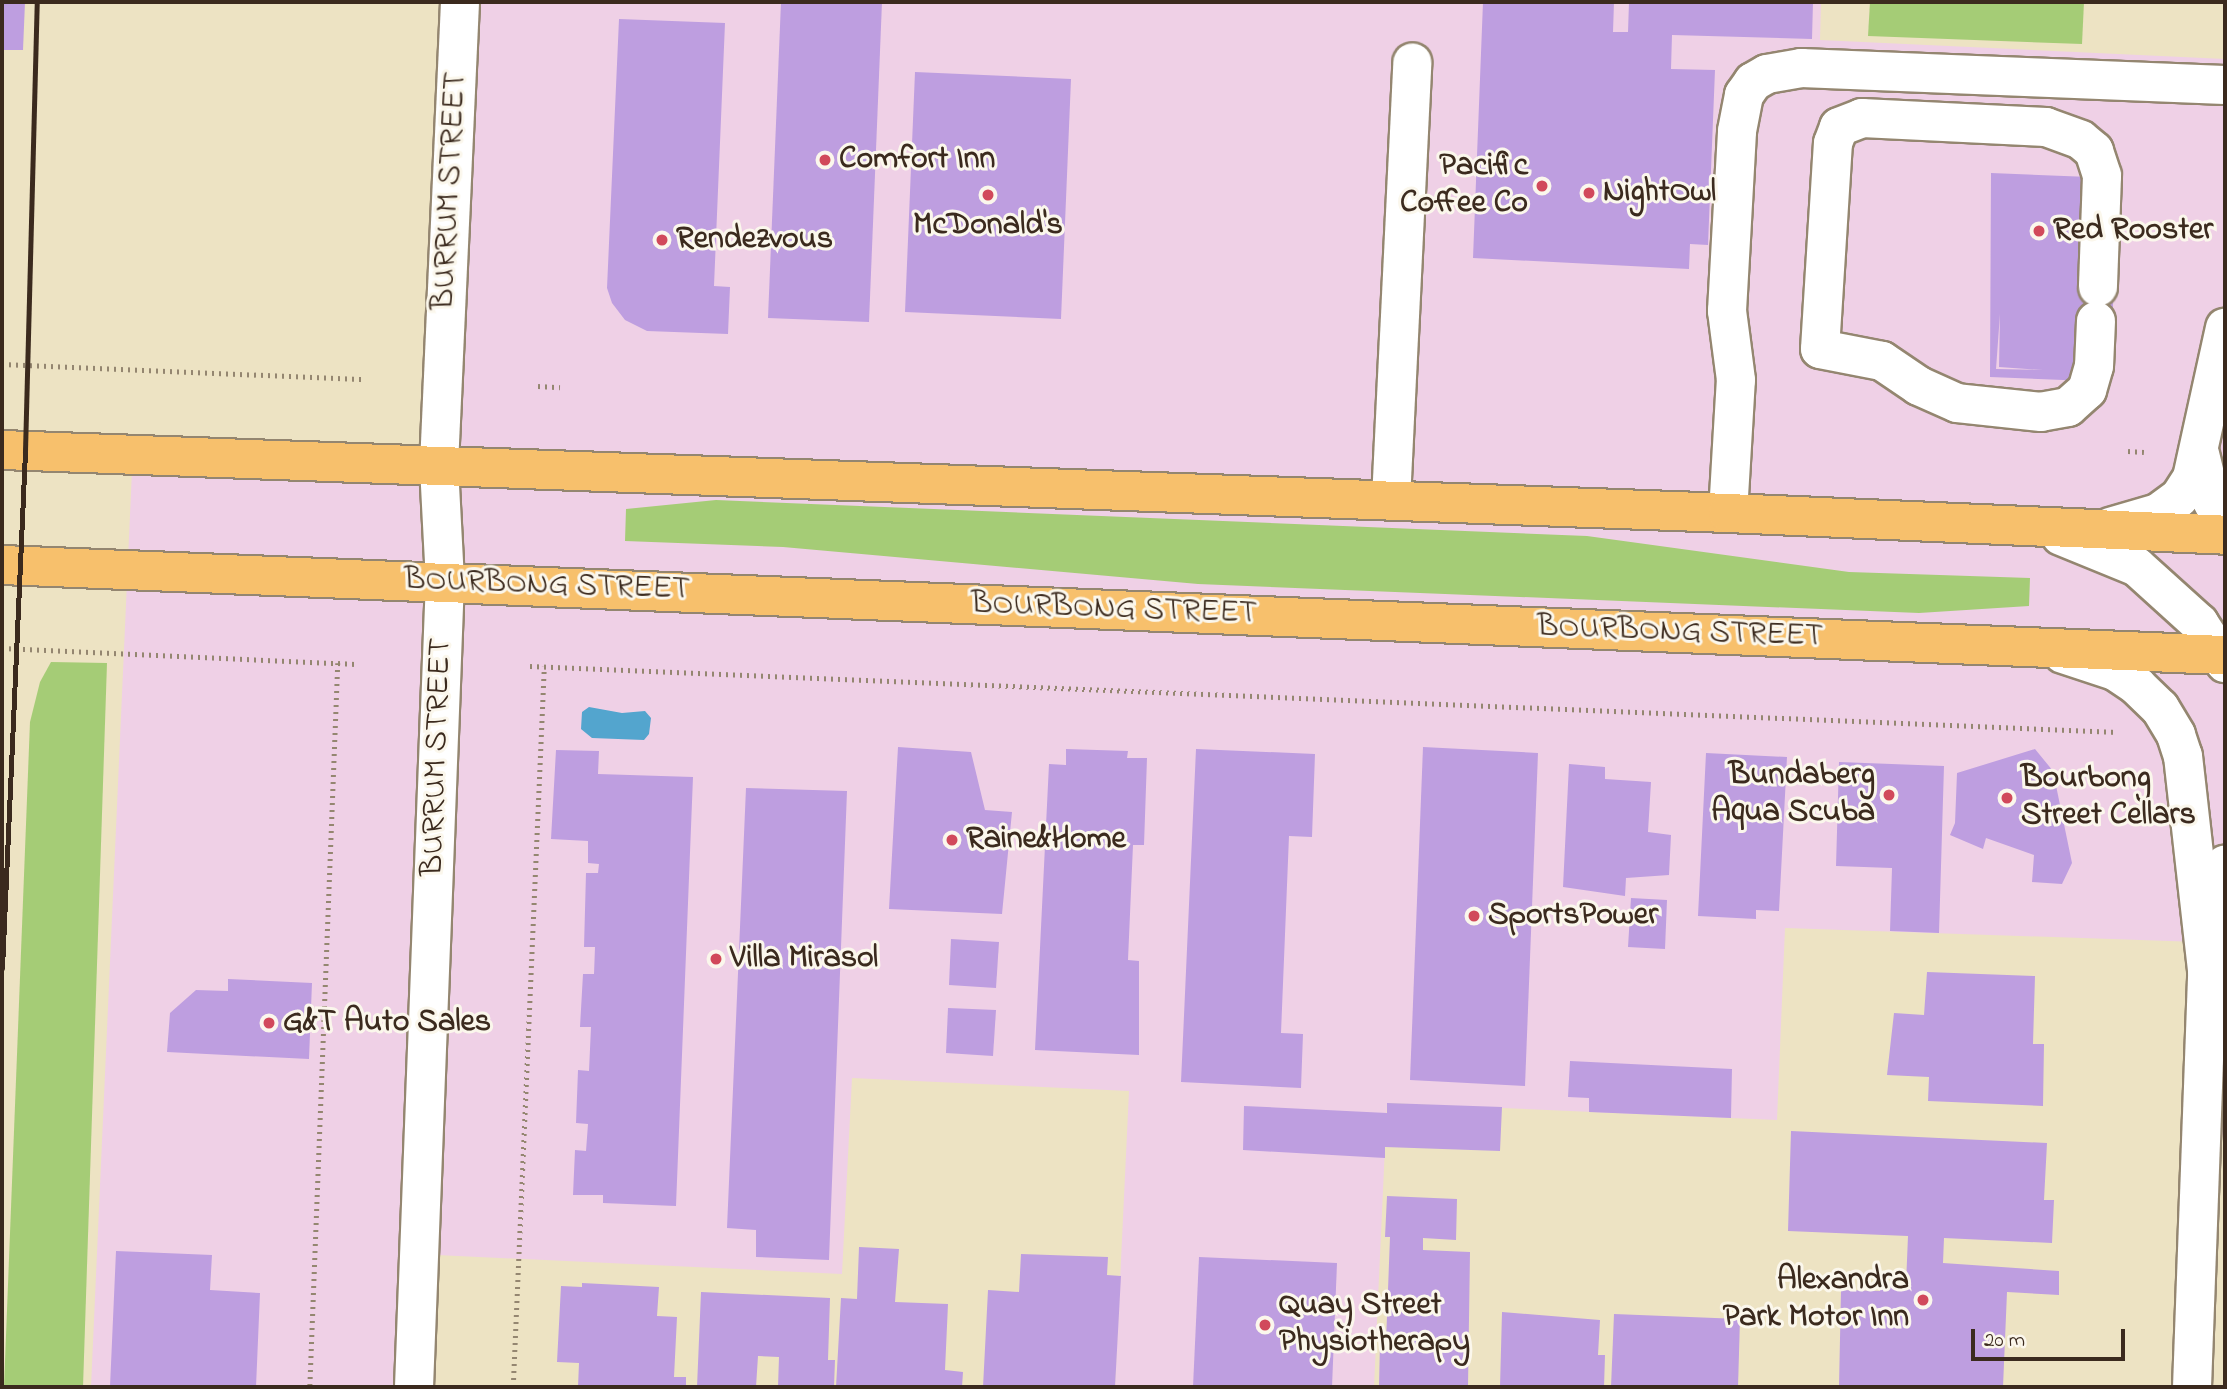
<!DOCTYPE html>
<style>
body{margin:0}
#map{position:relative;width:2227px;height:1389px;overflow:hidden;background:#ede3c3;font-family:"Indie Flower",sans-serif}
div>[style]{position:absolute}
.built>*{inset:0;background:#efd0e6}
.green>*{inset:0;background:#a5cc76}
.water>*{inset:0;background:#53a5ce}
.building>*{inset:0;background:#be9ee0}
.path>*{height:4.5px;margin-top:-2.25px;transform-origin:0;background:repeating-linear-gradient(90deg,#948670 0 2px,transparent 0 7px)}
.roads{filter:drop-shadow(2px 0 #948670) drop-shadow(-2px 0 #948670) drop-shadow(0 2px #948670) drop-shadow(0 -2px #948670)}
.minor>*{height:38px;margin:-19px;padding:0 19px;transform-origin:19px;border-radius:19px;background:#fff}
.major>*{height:38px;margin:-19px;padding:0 19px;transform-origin:19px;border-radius:19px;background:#f7c06c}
.rail>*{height:5px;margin:-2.5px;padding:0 2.5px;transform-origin:2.5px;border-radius:2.5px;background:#3b2a1e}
.dots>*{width:19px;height:19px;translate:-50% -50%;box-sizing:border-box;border:4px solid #fbf7ec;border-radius:50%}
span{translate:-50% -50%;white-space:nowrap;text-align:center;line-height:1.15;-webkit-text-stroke:6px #fbf7ec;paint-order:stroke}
.poi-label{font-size:32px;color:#3b2a1e;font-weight:700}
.left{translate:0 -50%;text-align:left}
.right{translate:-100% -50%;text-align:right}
.street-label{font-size:32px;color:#3b2a1e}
.frame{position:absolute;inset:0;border:4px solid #3b2a1e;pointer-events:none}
.scale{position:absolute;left:1971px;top:1329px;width:154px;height:32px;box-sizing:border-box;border:4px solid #3b2a1e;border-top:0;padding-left:9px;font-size:21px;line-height:24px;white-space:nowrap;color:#3b2a1e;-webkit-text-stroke:5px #fbf7ec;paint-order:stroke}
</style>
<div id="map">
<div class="built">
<i style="clip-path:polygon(454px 2px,1821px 2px,1820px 40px,2225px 59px,2225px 1135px,2195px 1134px,2198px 942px,1785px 928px,1777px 1120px,1387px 1103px,1374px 1387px,1115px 1387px,1129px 1091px,852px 1078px,842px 1274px,416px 1254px,411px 1387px,91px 1387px,133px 448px,433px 459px)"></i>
</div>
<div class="green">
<i style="clip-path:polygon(1870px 2px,2084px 2px,2082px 44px,1868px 36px)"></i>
<i style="clip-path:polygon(716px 500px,1587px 536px,1849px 572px,2030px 578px,2029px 606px,1919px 613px,1198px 584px,783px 547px,625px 541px,626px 509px)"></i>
<i style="clip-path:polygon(51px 662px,107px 663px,83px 1387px,4px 1387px,30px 722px,40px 682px)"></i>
</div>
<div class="water">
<i style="clip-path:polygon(589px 707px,622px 713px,645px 711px,651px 718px,649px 734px,644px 740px,592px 738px,581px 729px,582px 712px)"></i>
</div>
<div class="building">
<i style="clip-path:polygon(2px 2px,25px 2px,23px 50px,2px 50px)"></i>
<i style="clip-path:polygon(781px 2px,882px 2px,869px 322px,768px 318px)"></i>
<i style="clip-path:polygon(1483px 2px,1614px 2px,1613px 32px,1628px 32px,1629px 2px,1813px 2px,1812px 39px,1672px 35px,1671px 69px,1715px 70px,1708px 245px,1690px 244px,1689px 269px,1473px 258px)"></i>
<i style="clip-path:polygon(619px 19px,725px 23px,714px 286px,730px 287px,728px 334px,647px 331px,625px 320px,612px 303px,607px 288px)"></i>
<i style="clip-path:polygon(915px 72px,1071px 79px,1061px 319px,905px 312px)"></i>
<i style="clip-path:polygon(evenodd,1991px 173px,2090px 177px,2113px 289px,2113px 320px,2088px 381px,1990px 377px,1991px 173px,2000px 314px,1999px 367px,2043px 370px,1996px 369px,2000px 314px)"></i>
<i style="clip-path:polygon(898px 747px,971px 752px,985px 810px,1012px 812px,1002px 914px,889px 909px)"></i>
<i style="clip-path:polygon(1423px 747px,1538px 753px,1525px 1086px,1410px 1080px)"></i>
<i style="clip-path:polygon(1066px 749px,1128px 751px,1127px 758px,1147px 758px,1144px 845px,1133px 845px,1128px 960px,1139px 961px,1139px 1055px,1035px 1050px,1049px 764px,1066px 765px)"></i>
<i style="clip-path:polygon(1196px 749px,1315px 754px,1312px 837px,1289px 836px,1281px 1033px,1303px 1034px,1301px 1088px,1181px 1082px)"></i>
<i style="clip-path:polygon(2035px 749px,2053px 771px,2072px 863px,2062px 884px,2032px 882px,2034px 855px,1986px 838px,1983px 849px,1950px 835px,1955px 823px,1957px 773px)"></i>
<i style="clip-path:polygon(556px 750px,599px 751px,598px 774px,693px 777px,676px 1206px,603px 1203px,603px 1195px,573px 1195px,575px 1150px,586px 1151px,588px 1124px,576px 1123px,578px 1070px,589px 1071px,591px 1027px,580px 1027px,583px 974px,594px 974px,595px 947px,584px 947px,586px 873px,598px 873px,599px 864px,588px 863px,588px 841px,551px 839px)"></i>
<i style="clip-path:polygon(1706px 753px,1787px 757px,1779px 911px,1756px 910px,1756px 919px,1698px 916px)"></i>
<i style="clip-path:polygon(1839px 762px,1944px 766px,1939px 933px,1890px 931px,1892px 868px,1836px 866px)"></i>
<i style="clip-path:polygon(1569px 764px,1605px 767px,1605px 779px,1651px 782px,1648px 832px,1671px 835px,1669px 875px,1626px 878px,1625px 896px,1563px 887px)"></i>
<i style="clip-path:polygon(746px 788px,847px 791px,829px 1260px,756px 1257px,756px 1230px,727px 1228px)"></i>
<i style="clip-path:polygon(1631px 898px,1667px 900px,1665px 949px,1628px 947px)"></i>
<i style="clip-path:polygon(951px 939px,999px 942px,996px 988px,949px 985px)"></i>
<i style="clip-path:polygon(1927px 972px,2035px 976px,2033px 1044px,2044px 1044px,2043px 1106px,1928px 1101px,1929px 1077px,1887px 1075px,1894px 1013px,1924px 1015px)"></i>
<i style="clip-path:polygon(228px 979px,312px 983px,309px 1059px,167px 1052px,170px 1013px,196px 990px,228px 991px)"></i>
<i style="clip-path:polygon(948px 1008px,996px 1010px,993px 1056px,946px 1053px)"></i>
<i style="clip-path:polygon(1570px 1061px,1732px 1069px,1731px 1118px,1589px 1112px,1589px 1098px,1568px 1097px)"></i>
<i style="clip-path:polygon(1387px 1103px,1502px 1107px,1500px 1151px,1385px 1147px,1385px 1158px,1243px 1150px,1244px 1106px,1387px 1113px)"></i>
<i style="clip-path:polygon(1791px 1131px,2047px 1143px,2044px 1200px,2054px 1200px,2052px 1243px,1944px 1238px,1943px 1263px,2059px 1271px,2059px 1295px,2007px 1292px,2003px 1387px,1839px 1387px,1841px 1290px,1880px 1291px,1880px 1282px,1906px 1284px,1908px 1236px,1788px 1231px)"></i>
<i style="clip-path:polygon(1387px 1196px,1457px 1199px,1456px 1240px,1423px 1238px,1423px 1250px,1470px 1252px,1468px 1387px,1379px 1387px,1380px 1342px,1386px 1342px,1390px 1237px,1385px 1237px)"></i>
<i style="clip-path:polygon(859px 1247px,899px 1249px,895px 1302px,948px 1304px,945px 1370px,963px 1372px,962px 1387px,836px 1387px,841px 1298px,857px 1299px)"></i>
<i style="clip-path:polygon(116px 1251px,212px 1255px,210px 1290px,260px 1293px,256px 1387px,110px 1387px)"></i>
<i style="clip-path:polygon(1021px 1254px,1108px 1257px,1107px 1275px,1121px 1276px,1115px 1387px,983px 1387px,988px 1290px,1019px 1292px)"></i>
<i style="clip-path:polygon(1199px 1257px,1337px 1263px,1332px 1387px,1193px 1387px)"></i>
<i style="clip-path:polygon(582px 1283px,659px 1287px,657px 1316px,677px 1317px,674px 1377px,686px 1377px,686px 1387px,578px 1387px,579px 1363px,557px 1362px,561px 1286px,582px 1287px)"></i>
<i style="clip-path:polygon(701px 1292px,830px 1298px,828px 1360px,835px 1360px,834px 1387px,778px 1387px,779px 1357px,758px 1356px,756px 1387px,697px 1387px)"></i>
<i style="clip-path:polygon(1502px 1312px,1600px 1320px,1598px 1355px,1605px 1355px,1604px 1387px,1500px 1387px)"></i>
<i style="clip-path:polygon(1614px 1314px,1740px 1319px,1738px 1387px,1611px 1387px)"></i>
</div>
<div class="path">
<i style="left:2px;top:364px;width:364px;rotate:2.4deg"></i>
<i style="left:538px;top:386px;width:22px;rotate:3deg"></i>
<i style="left:2128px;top:451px;width:16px;rotate:4deg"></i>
<i style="left:2px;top:648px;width:336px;rotate:2.6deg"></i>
<i style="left:338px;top:663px;width:725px;rotate:92.21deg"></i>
<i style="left:338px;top:663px;width:17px;rotate:3deg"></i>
<i style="left:530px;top:666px;width:1589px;rotate:2.38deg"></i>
<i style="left:513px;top:1387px;width:721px;rotate:-87.53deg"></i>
</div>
<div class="roads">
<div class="minor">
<i style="left:2096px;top:321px;width:45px;rotate:92.5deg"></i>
<i style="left:2094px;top:366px;width:25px;rotate:106deg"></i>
<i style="left:2087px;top:390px;width:25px;rotate:138deg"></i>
<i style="left:2068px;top:407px;width:27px;rotate:170deg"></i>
<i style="left:2041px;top:412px;width:84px;rotate:-173.9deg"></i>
<i style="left:1957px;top:403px;width:42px;rotate:-155.9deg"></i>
<i style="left:1919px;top:386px;width:45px;rotate:-146deg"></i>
<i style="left:1882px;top:361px;width:63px;rotate:-169deg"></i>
<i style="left:1820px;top:349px;width:206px;rotate:-86.4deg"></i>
<i style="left:1833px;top:143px;width:17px;rotate:-69deg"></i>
<i style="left:1839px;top:127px;width:25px;rotate:-21deg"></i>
<i style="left:1862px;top:118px;width:184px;rotate:2.8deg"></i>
<i style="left:2046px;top:127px;width:37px;rotate:20deg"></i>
<i style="left:2081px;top:140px;width:17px;rotate:40deg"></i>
<i style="left:2094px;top:151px;width:26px;rotate:72deg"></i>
<i style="left:2102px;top:176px;width:111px;rotate:92.1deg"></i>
<i style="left:2200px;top:454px;width:46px;rotate:76.3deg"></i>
<i style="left:2211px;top:499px;width:31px;rotate:63deg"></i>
<i style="left:1391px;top:500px;width:438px;rotate:-87.2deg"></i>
<i style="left:1728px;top:513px;width:133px;rotate:-86.6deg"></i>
<i style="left:1736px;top:380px;width:70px;rotate:-97.4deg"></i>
<i style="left:1727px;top:311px;width:180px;rotate:-86.8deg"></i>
<i style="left:1737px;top:131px;width:37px;rotate:-79deg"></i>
<i style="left:1744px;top:95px;width:16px;rotate:-55deg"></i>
<i style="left:1753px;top:82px;width:16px;rotate:-30deg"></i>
<i style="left:1767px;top:74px;width:35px;rotate:-10deg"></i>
<i style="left:1801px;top:68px;width:424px;rotate:2.3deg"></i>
<i style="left:2110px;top:527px;width:50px;rotate:-16.3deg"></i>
<i style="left:2158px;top:513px;width:26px;rotate:-36deg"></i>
<i style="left:2179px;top:498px;width:24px;rotate:-57deg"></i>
<i style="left:2192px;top:478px;width:154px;rotate:-77.6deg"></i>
<i style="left:2061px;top:536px;width:82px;rotate:22.2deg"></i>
<i style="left:2137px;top:567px;width:84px;rotate:42.1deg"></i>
<i style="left:2199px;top:623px;width:48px;rotate:57deg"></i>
<i style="left:2063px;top:654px;width:55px;rotate:18.1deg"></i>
<i style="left:2115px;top:671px;width:27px;rotate:34deg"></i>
<i style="left:2137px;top:686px;width:32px;rotate:44deg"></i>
<i style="left:2160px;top:708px;width:31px;rotate:59deg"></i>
<i style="left:2176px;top:735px;width:22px;rotate:72deg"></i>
<i style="left:2183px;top:756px;width:215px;rotate:83.6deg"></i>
<i style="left:2207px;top:970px;width:107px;rotate:-80.3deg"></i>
<i style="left:414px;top:1387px;width:807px;rotate:-87.8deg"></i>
<i style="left:445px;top:581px;width:116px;rotate:-93deg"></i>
<i style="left:439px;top:465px;width:463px;rotate:-87.4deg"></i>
<i style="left:2192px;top:1387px;width:417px;rotate:-87.9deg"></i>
</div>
<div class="major">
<i style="left:2px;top:450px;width:1727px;rotate:2.09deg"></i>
<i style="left:1728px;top:513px;width:497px;rotate:2.5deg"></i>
<i style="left:2px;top:565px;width:2225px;rotate:2.32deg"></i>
</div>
</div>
<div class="rail">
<i style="left:2px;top:968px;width:518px;rotate:-87.45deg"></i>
<i style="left:25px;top:451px;width:449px;rotate:-88.5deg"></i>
</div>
<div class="dots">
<i style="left:825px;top:160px;background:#d1495b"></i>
<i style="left:1542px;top:186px;background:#d1495b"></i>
<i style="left:1589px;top:193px;background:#d1495b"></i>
<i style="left:988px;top:195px;background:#d1495b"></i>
<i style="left:2039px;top:231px;background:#d1495b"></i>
<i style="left:662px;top:240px;background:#d1495b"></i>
<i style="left:1889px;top:795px;background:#d1495b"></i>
<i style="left:2007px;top:798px;background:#d1495b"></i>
<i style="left:952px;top:840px;background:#d1495b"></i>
<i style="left:1474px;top:916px;background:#d1495b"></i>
<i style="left:716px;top:959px;background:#d1495b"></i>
<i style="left:269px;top:1023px;background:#d1495b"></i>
<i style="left:1923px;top:1300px;background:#d1495b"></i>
<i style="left:1265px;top:1325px;background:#d1495b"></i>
</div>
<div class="poi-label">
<span class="left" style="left:839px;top:160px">Comfort Inn</span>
<span class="right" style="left:1528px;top:186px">Pacific<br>Coffee Co</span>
<span class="left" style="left:1603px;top:193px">NightOwl</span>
<span style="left:988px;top:226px">McDonald's</span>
<span class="left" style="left:2053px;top:231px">Red Rooster</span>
<span class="left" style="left:676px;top:240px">Rendezvous</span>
<span class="right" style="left:1875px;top:795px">Bundaberg<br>Aqua Scuba</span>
<span class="left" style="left:2021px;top:798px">Bourbong<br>Street Cellars</span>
<span class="left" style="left:966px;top:840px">Raine&amp;Home</span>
<span class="left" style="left:1488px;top:916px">SportsPower</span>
<span class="left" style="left:730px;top:959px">Villa Mirasol</span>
<span class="left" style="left:283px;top:1023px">G&amp;T Auto Sales</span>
<span class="right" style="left:1909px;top:1300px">Alexandra<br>Park Motor Inn</span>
<span class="left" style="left:1279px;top:1325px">Quay Street<br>Physiotherapy</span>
</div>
<div class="street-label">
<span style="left:451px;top:191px;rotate:-87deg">BURRUM STREET</span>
<span style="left:547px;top:586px;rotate:2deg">BOURBONG STREET</span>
<span style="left:1114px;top:610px;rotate:2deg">BOURBONG STREET</span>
<span style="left:1680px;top:633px;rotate:2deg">BOURBONG STREET</span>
<span style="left:438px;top:757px;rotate:-88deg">BURRUM STREET</span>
</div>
<div class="frame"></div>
<div class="scale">20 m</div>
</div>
